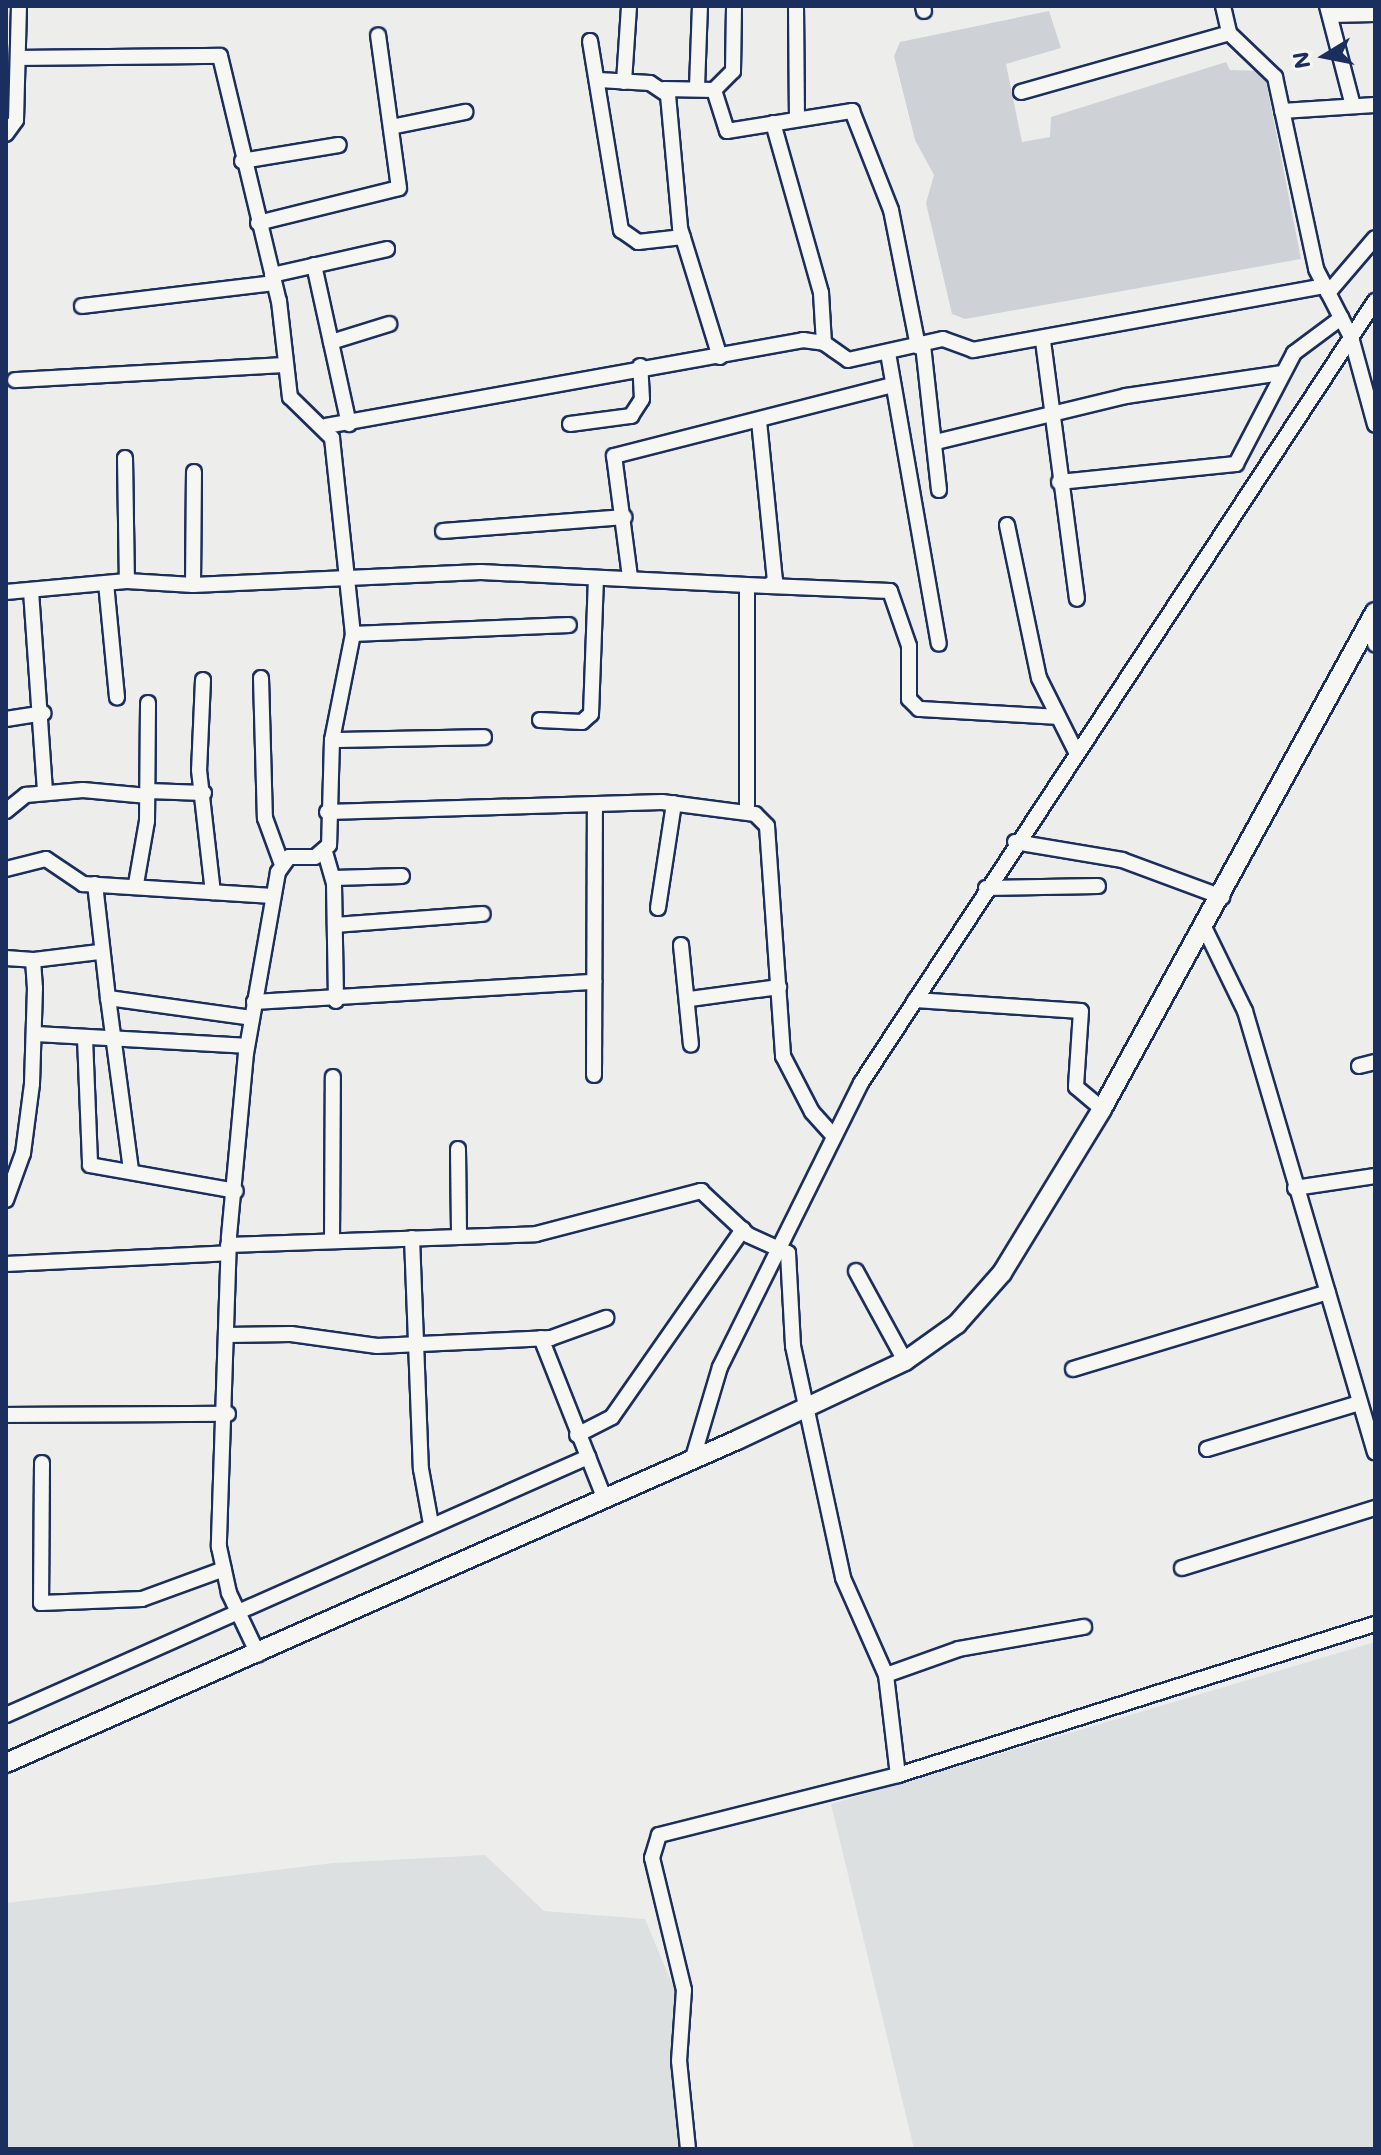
<!DOCTYPE html>
<style>
body{margin:0}
#map{position:relative;width:1381px;height:2155px;overflow:hidden;background:#edeeec;font-family:Mali,sans-serif}
div>[style]{position:absolute}
.built>*{inset:0;background:#dde0e1}
.green>*{inset:0;background:#ced2d7}
.roads{filter:drop-shadow(2px 0 #1b2f5e) drop-shadow(-2px 0 #1b2f5e) drop-shadow(0 2px #1b2f5e) drop-shadow(0 -2px #1b2f5e)}
.minor>*{height:14px;margin:-7px;padding:0 7px;transform-origin:7px;border-radius:7px;background:#f6f6f2}
.major>*{height:18px;margin:-9px;padding:0 9px;transform-origin:9px;border-radius:9px;background:#f6f6f2}
span{translate:-50% -50%;white-space:nowrap;text-align:center;line-height:1.15;-webkit-text-stroke:7px #f6f6f2;paint-order:stroke}
.frame{position:absolute;inset:0;border:8px solid #1b2f5e;pointer-events:none}
.north{position:absolute;left:1285px;top:16px;width:80px;height:80px;-webkit-text-stroke:6px #f6f6f2;paint-order:stroke;rotate:260deg;font-size:22px;font-weight:700;line-height:32px;text-align:center;color:#1b2f5e}
.north::after{content:'';display:block;margin:auto;width:28px;height:36px;background:#1b2f5e;clip-path:polygon(50% 0,100% 100%,50% 72%,0 100%)}
</style>
<div id="map">
<div class="built">
<i style="clip-path:polygon(1375px 1642px,1375px 2149px,914px 2149px,831px 1804px)"></i>
<i style="clip-path:polygon(485px 1855px,544px 1911px,645px 1919px,683px 2010px,687px 2149px,6px 2149px,6px 1903px,333px 1863px)"></i>
</div>
<div class="green">
<i style="clip-path:polygon(1049px 11px,1061px 48px,1006px 64px,1022px 142px,1050px 137px,1051px 117px,1226px 62px,1230px 70px,1264px 71px,1301px 259px,965px 319px,952px 314px,926px 203px,934px 175px,915px 140px,894px 56px,900px 42px)"></i>
</div>
<div class="roads">
<div class="minor">
<i style="left:796px;top:6px;width:113px;rotate:89.5deg"></i>
<i style="left:923px;top:6px;width:5px;rotate:79deg"></i>
<i style="left:1223px;top:6px;width:28px;rotate:77deg"></i>
<i style="left:1229px;top:33px;width:64px;rotate:43.7deg"></i>
<i style="left:1275px;top:77px;width:196px;rotate:77.9deg"></i>
<i style="left:1316px;top:269px;width:76px;rotate:62.8deg"></i>
<i style="left:1351px;top:337px;width:91px;rotate:74.7deg"></i>
<i style="left:1327px;top:6px;width:103px;rotate:75.4deg"></i>
<i style="left:1330px;top:15px;width:45px;rotate:-1.3deg"></i>
<i style="left:590px;top:41px;width:192px;rotate:80.7deg"></i>
<i style="left:621px;top:230px;width:21px;rotate:35deg"></i>
<i style="left:638px;top:242px;width:45px;rotate:-6.3deg"></i>
<i style="left:22px;top:58px;width:198px;rotate:-0.6deg"></i>
<i style="left:220px;top:56px;width:252px;rotate:76.5deg"></i>
<i style="left:279px;top:301px;width:97px;rotate:83.5deg"></i>
<i style="left:290px;top:397px;width:59px;rotate:44.3deg"></i>
<i style="left:332px;top:438px;width:197px;rotate:83.9deg"></i>
<i style="left:353px;top:634px;width:108px;rotate:101.2deg"></i>
<i style="left:332px;top:740px;width:105px;rotate:91.6deg"></i>
<i style="left:329px;top:845px;width:18px;rotate:139deg"></i>
<i style="left:315px;top:857px;width:26px;rotate:180deg"></i>
<i style="left:289px;top:857px;width:19px;rotate:126deg"></i>
<i style="left:278px;top:872px;width:184px;rotate:100deg"></i>
<i style="left:246px;top:1053px;width:186px;rotate:95.3deg"></i>
<i style="left:229px;top:1238px;width:309px;rotate:91.9deg"></i>
<i style="left:219px;top:1547px;width:47px;rotate:77.7deg"></i>
<i style="left:229px;top:1593px;width:68px;rotate:64.6deg"></i>
<i style="left:599px;top:80px;width:51px;rotate:3.4deg"></i>
<i style="left:650px;top:83px;width:22px;rotate:34deg"></i>
<i style="left:668px;top:95px;width:134px;rotate:84.8deg"></i>
<i style="left:680px;top:228px;width:135px;rotate:72.8deg"></i>
<i style="left:624px;top:82px;width:76px;rotate:-86.2deg"></i>
<i style="left:697px;top:87px;width:81px;rotate:-87.9deg"></i>
<i style="left:664px;top:89px;width:50px;rotate:1.1deg"></i>
<i style="left:714px;top:90px;width:43px;rotate:72.4deg"></i>
<i style="left:727px;top:131px;width:127px;rotate:-9.1deg"></i>
<i style="left:852px;top:111px;width:106px;rotate:68.5deg"></i>
<i style="left:891px;top:210px;width:139px;rotate:78.8deg"></i>
<i style="left:714px;top:90px;width:27px;rotate:-45deg"></i>
<i style="left:733px;top:71px;width:65px;rotate:-89.1deg"></i>
<i style="left:1021px;top:92px;width:216px;rotate:-15.8deg"></i>
<i style="left:1282px;top:111px;width:93px;rotate:-3.7deg"></i>
<i style="left:773px;top:123px;width:177px;rotate:74.2deg"></i>
<i style="left:821px;top:293px;width:50px;rotate:86.6deg"></i>
<i style="left:391px;top:127px;width:76px;rotate:-11.5deg"></i>
<i style="left:6px;top:134px;width:17px;rotate:-54deg"></i>
<i style="left:16px;top:120px;width:114px;rotate:-88.5deg"></i>
<i style="left:242px;top:161px;width:98px;rotate:-9.4deg"></i>
<i style="left:258px;top:223px;width:145px;rotate:-13.9deg"></i>
<i style="left:399px;top:188px;width:154px;rotate:-97.8deg"></i>
<i style="left:314px;top:265px;width:163px;rotate:77.6deg"></i>
<i style="left:272px;top:275px;width:118px;rotate:-12.7deg"></i>
<i style="left:1328px;top:293px;width:72px;rotate:-49.5deg"></i>
<i style="left:82px;top:306px;width:193px;rotate:-6.8deg"></i>
<i style="left:1043px;top:341px;width:260px;rotate:82.5deg"></i>
<i style="left:331px;top:342px;width:61px;rotate:-17.2deg"></i>
<i style="left:923px;top:345px;width:146px;rotate:83.7deg"></i>
<i style="left:888px;top:353px;width:295px;rotate:80.1deg"></i>
<i style="left:15px;top:380px;width:267px;rotate:-3.2deg"></i>
<i style="left:570px;top:424px;width:62px;rotate:-7.5deg"></i>
<i style="left:631px;top:416px;width:20px;rotate:-57deg"></i>
<i style="left:642px;top:399px;width:33px;rotate:-93deg"></i>
<i style="left:326px;top:426px;width:485px;rotate:-10.2deg"></i>
<i style="left:803px;top:340px;width:21px;rotate:8deg"></i>
<i style="left:824px;top:343px;width:29px;rotate:35deg"></i>
<i style="left:848px;top:360px;width:97px;rotate:-12.5deg"></i>
<i style="left:943px;top:339px;width:32px;rotate:20deg"></i>
<i style="left:973px;top:350px;width:358px;rotate:-10.3deg"></i>
<i style="left:936px;top:442px;width:195px;rotate:-13.6deg"></i>
<i style="left:1126px;top:396px;width:158px;rotate:-8.4deg"></i>
<i style="left:125px;top:458px;width:123px;rotate:89.1deg"></i>
<i style="left:1059px;top:482px;width:178px;rotate:-5.8deg"></i>
<i style="left:1236px;top:464px;width:125px;rotate:-62.4deg"></i>
<i style="left:1294px;top:353px;width:59px;rotate:-36.7deg"></i>
<i style="left:1007px;top:525px;width:156px;rotate:78.2deg"></i>
<i style="left:1039px;top:678px;width:83px;rotate:63.4deg"></i>
<i style="left:443px;top:531px;width:182px;rotate:-4.4deg"></i>
<i style="left:630px;top:577px;width:122px;rotate:-97.5deg"></i>
<i style="left:614px;top:456px;width:288px;rotate:-14.3deg"></i>
<i style="left:106px;top:583px;width:115px;rotate:84.5deg"></i>
<i style="left:193px;top:585px;width:113px;rotate:-89.5deg"></i>
<i style="left:768px;top:586px;width:122px;rotate:2.3deg"></i>
<i style="left:890px;top:591px;width:58px;rotate:70.9deg"></i>
<i style="left:909px;top:646px;width:53px;rotate:90deg"></i>
<i style="left:909px;top:699px;width:14px;rotate:45deg"></i>
<i style="left:919px;top:709px;width:138px;rotate:3.3deg"></i>
<i style="left:31px;top:591px;width:202px;rotate:86deg"></i>
<i style="left:6px;top:592px;width:121px;rotate:-5.2deg"></i>
<i style="left:127px;top:581px;width:66px;rotate:3.5deg"></i>
<i style="left:193px;top:585px;width:288px;rotate:-2.6deg"></i>
<i style="left:481px;top:572px;width:287px;rotate:2.8deg"></i>
<i style="left:768px;top:586px;width:9px;rotate:-36deg"></i>
<i style="left:775px;top:581px;width:161px;rotate:-95.7deg"></i>
<i style="left:1370px;top:622px;width:23px;rotate:77deg"></i>
<i style="left:353px;top:634px;width:216px;rotate:-2.4deg"></i>
<i style="left:261px;top:678px;width:140px;rotate:88.4deg"></i>
<i style="left:265px;top:818px;width:47px;rotate:70deg"></i>
<i style="left:203px;top:680px;width:90px;rotate:92.5deg"></i>
<i style="left:199px;top:770px;width:123px;rotate:83.5deg"></i>
<i style="left:6px;top:719px;width:38px;rotate:-9deg"></i>
<i style="left:540px;top:720px;width:42px;rotate:2.7deg"></i>
<i style="left:582px;top:722px;width:12px;rotate:-42deg"></i>
<i style="left:591px;top:714px;width:136px;rotate:-87.9deg"></i>
<i style="left:332px;top:740px;width:152px;rotate:-1.1deg"></i>
<i style="left:148px;top:791px;width:56px;rotate:2deg"></i>
<i style="left:6px;top:811px;width:26px;rotate:-39deg"></i>
<i style="left:26px;top:795px;width:57px;rotate:-5deg"></i>
<i style="left:83px;top:790px;width:65px;rotate:5.3deg"></i>
<i style="left:327px;top:812px;width:335px;rotate:-1.7deg"></i>
<i style="left:662px;top:802px;width:94px;rotate:7.4deg"></i>
<i style="left:755px;top:814px;width:17px;rotate:45deg"></i>
<i style="left:767px;top:826px;width:231px;rotate:86deg"></i>
<i style="left:783px;top:1056px;width:63px;rotate:62.6deg"></i>
<i style="left:812px;top:1112px;width:31px;rotate:48deg"></i>
<i style="left:747px;top:812px;width:226px;rotate:-90deg"></i>
<i style="left:1015px;top:842px;width:109px;rotate:9.5deg"></i>
<i style="left:1122px;top:860px;width:107px;rotate:20.3deg"></i>
<i style="left:325px;top:852px;width:33px;rotate:74deg"></i>
<i style="left:334px;top:884px;width:117px;rotate:89deg"></i>
<i style="left:6px;top:869px;width:41px;rotate:-14deg"></i>
<i style="left:46px;top:859px;width:45px;rotate:34deg"></i>
<i style="left:83px;top:884px;width:190px;rotate:3.6deg"></i>
<i style="left:334px;top:878px;width:68px;rotate:-1.7deg"></i>
<i style="left:95px;top:884px;width:115px;rotate:83.5deg"></i>
<i style="left:136px;top:884px;width:64px;rotate:-80.1deg"></i>
<i style="left:147px;top:821px;width:118px;rotate:-89.5deg"></i>
<i style="left:986px;top:888px;width:112px;rotate:-1deg"></i>
<i style="left:658px;top:908px;width:106px;rotate:-81.3deg"></i>
<i style="left:335px;top:925px;width:148px;rotate:-4.3deg"></i>
<i style="left:1205px;top:929px;width:91px;rotate:64deg"></i>
<i style="left:1245px;top:1011px;width:460px;rotate:73.6deg"></i>
<i style="left:681px;top:945px;width:100px;rotate:84.3deg"></i>
<i style="left:6px;top:958px;width:27px;rotate:4deg"></i>
<i style="left:33px;top:960px;width:28px;rotate:86deg"></i>
<i style="left:35px;top:988px;width:96px;rotate:91.8deg"></i>
<i style="left:32px;top:1084px;width:70px;rotate:97.4deg"></i>
<i style="left:23px;top:1153px;width:50px;rotate:109.9deg"></i>
<i style="left:33px;top:960px;width:66px;rotate:-6.9deg"></i>
<i style="left:690px;top:999px;width:90px;rotate:-7.7deg"></i>
<i style="left:915px;top:1000px;width:166px;rotate:3.8deg"></i>
<i style="left:1081px;top:1011px;width:76px;rotate:93.8deg"></i>
<i style="left:1076px;top:1087px;width:34px;rotate:40deg"></i>
<i style="left:254px;top:1002px;width:341px;rotate:-3.4deg"></i>
<i style="left:34px;top:1034px;width:213px;rotate:3.2deg"></i>
<i style="left:85px;top:1038px;width:127px;rotate:87.7deg"></i>
<i style="left:90px;top:1165px;width:148px;rotate:10.1deg"></i>
<i style="left:1359px;top:1066px;width:16px;rotate:-14deg"></i>
<i style="left:594px;top:1075px;width:270px;rotate:-89.8deg"></i>
<i style="left:458px;top:1149px;width:88px;rotate:89.3deg"></i>
<i style="left:131px;top:1170px;width:174px;rotate:-97.6deg"></i>
<i style="left:108px;top:998px;width:145px;rotate:7.9deg"></i>
<i style="left:1295px;top:1188px;width:81px;rotate:-8.5deg"></i>
<i style="left:412px;top:1238px;width:231px;rotate:87.8deg"></i>
<i style="left:421px;top:1469px;width:56px;rotate:79.7deg"></i>
<i style="left:332px;top:1241px;width:164px;rotate:-89.7deg"></i>
<i style="left:228px;top:1245px;width:308px;rotate:-2deg"></i>
<i style="left:536px;top:1234px;width:171px;rotate:-14.6deg"></i>
<i style="left:701px;top:1191px;width:64px;rotate:43.1deg"></i>
<i style="left:748px;top:1235px;width:44px;rotate:24.2deg"></i>
<i style="left:788px;top:1253px;width:93px;rotate:86.9deg"></i>
<i style="left:793px;top:1346px;width:237px;rotate:77.8deg"></i>
<i style="left:843px;top:1578px;width:106px;rotate:66.1deg"></i>
<i style="left:886px;top:1675px;width:101px;rotate:83.2deg"></i>
<i style="left:6px;top:1264px;width:222px;rotate:-2.8deg"></i>
<i style="left:856px;top:1271px;width:102px;rotate:61.4deg"></i>
<i style="left:227px;top:1335px;width:64px;rotate:-0.9deg"></i>
<i style="left:291px;top:1334px;width:87px;rotate:7.9deg"></i>
<i style="left:377px;top:1346px;width:174px;rotate:-2.6deg"></i>
<i style="left:551px;top:1338px;width:59px;rotate:-20deg"></i>
<i style="left:541px;top:1338px;width:174px;rotate:68.4deg"></i>
<i style="left:1073px;top:1369px;width:266px;rotate:-16.8deg"></i>
<i style="left:6px;top:1415px;width:222px;rotate:-0.3deg"></i>
<i style="left:577px;top:1435px;width:39px;rotate:-27deg"></i>
<i style="left:612px;top:1417px;width:229px;rotate:-55.1deg"></i>
<i style="left:1207px;top:1449px;width:159px;rotate:-16.8deg"></i>
<i style="left:692px;top:1461px;width:98px;rotate:-73.4deg"></i>
<i style="left:720px;top:1367px;width:317px;rotate:-63.6deg"></i>
<i style="left:861px;top:1083px;width:936px;rotate:-56.68deg"></i>
<i style="left:42px;top:1463px;width:140px;rotate:90.4deg"></i>
<i style="left:41px;top:1603px;width:101px;rotate:-2.3deg"></i>
<i style="left:142px;top:1599px;width:87px;rotate:-20.1deg"></i>
<i style="left:1182px;top:1568px;width:202px;rotate:-17.3deg"></i>
<i style="left:886px;top:1675px;width:77px;rotate:-19.6deg"></i>
<i style="left:959px;top:1649px;width:127px;rotate:-10deg"></i>
<i style="left:6px;top:1715px;width:637px;rotate:-23.91deg"></i>
<i style="left:688px;top:2149px;width:88px;rotate:-95.8deg"></i>
<i style="left:679px;top:2061px;width:71px;rotate:-86deg"></i>
<i style="left:684px;top:1990px;width:136px;rotate:-103.6deg"></i>
<i style="left:652px;top:1858px;width:24px;rotate:-73deg"></i>
<i style="left:659px;top:1835px;width:246px;rotate:-14.1deg"></i>
<i style="left:898px;top:1775px;width:500px;rotate:-17.57deg"></i>
</div>
<div class="major">
<i style="left:6px;top:1763px;width:799px;rotate:-23.84deg"></i>
<i style="left:737px;top:1440px;width:186px;rotate:-25.2deg"></i>
<i style="left:905px;top:1361px;width:64px;rotate:-35.4deg"></i>
<i style="left:957px;top:1324px;width:68px;rotate:-48.6deg"></i>
<i style="left:1002px;top:1273px;width:192px;rotate:-58.6deg"></i>
<i style="left:1102px;top:1109px;width:567px;rotate:-61.22deg"></i>
</div>
</div>
<div class="frame"></div>
<div class="north">N</div>
</div>
